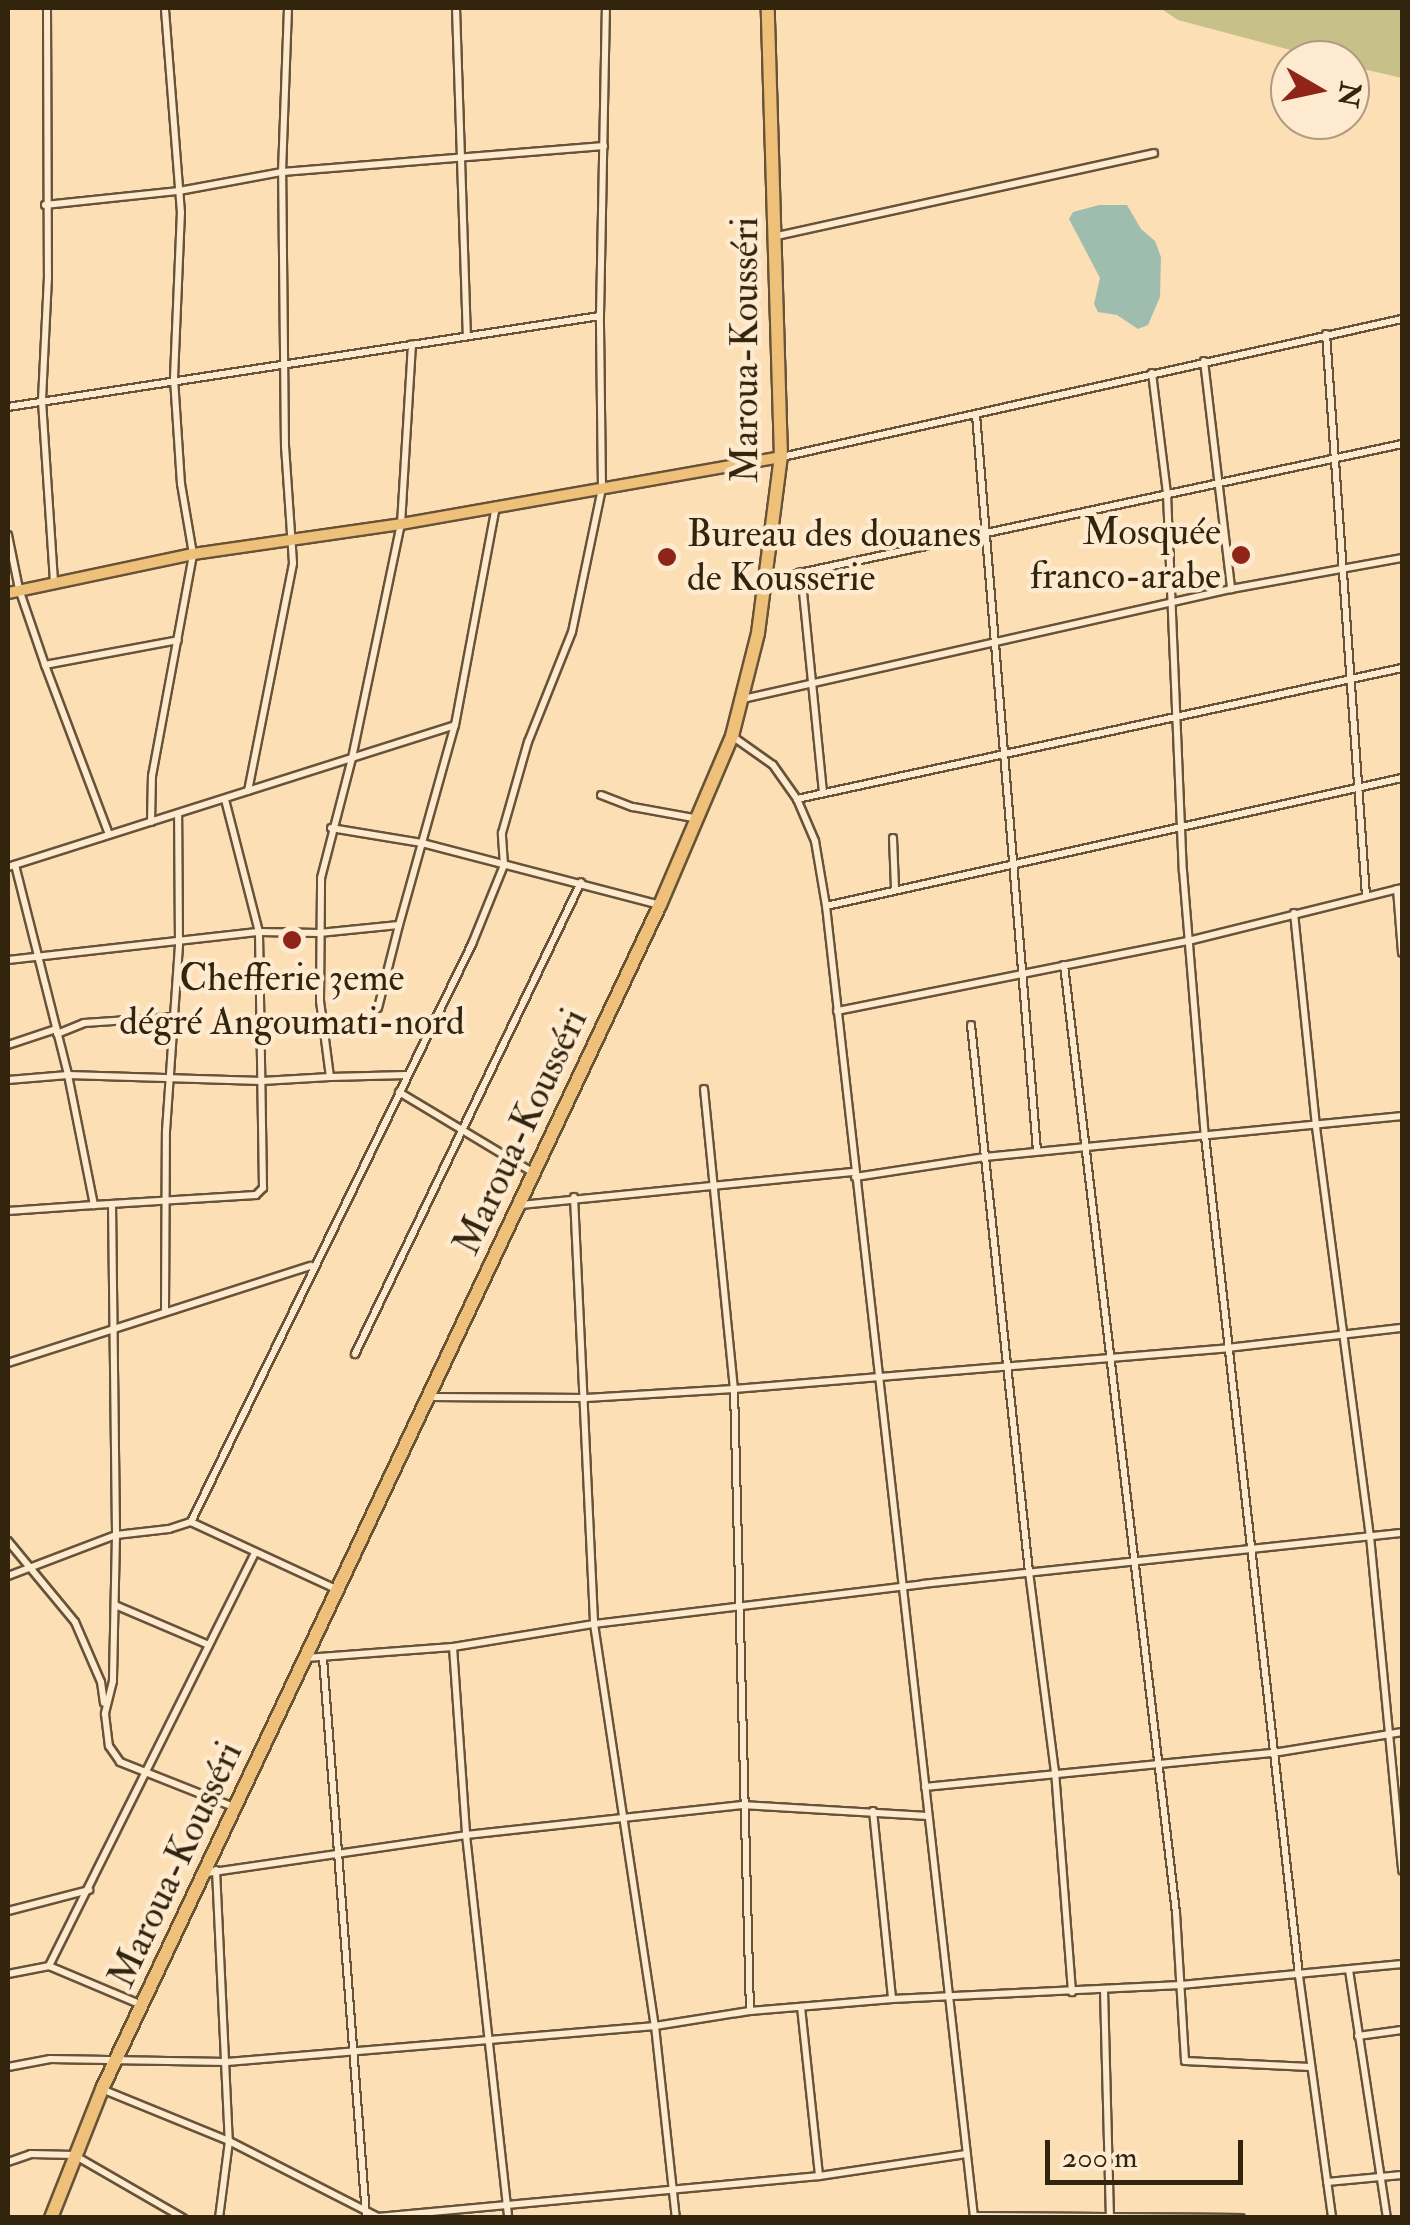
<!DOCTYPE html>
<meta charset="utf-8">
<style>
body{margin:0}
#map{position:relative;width:1410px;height:2225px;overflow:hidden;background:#fddfb5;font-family:"IM FELL Double Pica",serif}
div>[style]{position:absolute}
.green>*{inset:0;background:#c7c088}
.water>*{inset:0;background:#9fbdae}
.roads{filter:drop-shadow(2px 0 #665338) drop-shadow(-2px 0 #665338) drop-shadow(0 2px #665338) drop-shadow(0 -2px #665338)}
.street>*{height:6px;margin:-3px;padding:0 3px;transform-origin:3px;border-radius:3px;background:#feeacf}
.primary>*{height:10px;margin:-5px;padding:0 5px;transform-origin:5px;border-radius:5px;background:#eec07a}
.highway>*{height:12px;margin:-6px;padding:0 6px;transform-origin:6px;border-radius:6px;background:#eec07a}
.dots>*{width:28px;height:28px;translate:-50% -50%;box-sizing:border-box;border:5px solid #feeacf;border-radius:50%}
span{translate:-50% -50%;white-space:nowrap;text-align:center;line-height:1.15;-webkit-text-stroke:9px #feeacf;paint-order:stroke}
.street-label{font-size:38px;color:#33240e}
.poi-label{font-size:38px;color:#33240e}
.right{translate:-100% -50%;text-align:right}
.left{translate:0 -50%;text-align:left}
.frame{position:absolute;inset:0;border:10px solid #33240e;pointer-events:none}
.north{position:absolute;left:1270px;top:40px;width:100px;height:100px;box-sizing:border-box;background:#feeacf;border:2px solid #ad9b82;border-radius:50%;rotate:99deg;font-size:28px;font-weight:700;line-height:40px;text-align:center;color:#33240e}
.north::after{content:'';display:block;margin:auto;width:35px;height:45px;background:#8f2418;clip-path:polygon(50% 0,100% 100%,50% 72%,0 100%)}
.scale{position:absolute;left:1045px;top:2140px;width:198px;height:45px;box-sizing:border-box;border:5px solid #33240e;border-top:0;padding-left:12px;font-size:30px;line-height:35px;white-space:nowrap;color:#33240e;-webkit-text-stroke:8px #feeacf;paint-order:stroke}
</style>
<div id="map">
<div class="green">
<i style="clip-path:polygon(1160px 8px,1402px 8px,1402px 78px,1350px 66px,1350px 60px,1328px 60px,1178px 20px)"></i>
</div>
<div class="water">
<i style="clip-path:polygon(1099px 205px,1127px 205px,1141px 229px,1155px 241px,1161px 257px,1160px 297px,1148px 325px,1138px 329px,1117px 315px,1098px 312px,1094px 304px,1100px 278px,1069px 219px,1073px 212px)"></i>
</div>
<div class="roads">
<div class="street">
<i style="left:47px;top:8px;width:269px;rotate:89.8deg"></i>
<i style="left:48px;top:277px;width:124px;rotate:92.8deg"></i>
<i style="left:42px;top:401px;width:179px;rotate:86.2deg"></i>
<i style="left:456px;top:8px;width:326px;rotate:88.1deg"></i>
<i style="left:45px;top:205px;width:135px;rotate:-6deg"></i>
<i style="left:179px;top:191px;width:105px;rotate:-10.5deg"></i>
<i style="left:282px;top:172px;width:323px;rotate:-4.6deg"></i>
<i style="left:777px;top:236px;width:386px;rotate:-12.4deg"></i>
<i style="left:1326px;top:334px;width:563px;rotate:85.93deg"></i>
<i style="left:1204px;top:361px;width:230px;rotate:83.2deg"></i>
<i style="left:1152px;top:373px;width:122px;rotate:82.9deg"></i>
<i style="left:1167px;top:494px;width:377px;rotate:87.6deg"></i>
<i style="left:1183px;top:871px;width:266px;rotate:85.3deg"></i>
<i style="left:1205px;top:1136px;width:845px;rotate:83.61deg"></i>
<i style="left:1299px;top:1976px;width:244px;rotate:82.2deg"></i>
<i style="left:8px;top:407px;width:599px;rotate:-8.74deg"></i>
<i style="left:976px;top:415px;width:739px;rotate:85.26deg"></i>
<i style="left:782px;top:457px;width:635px;rotate:-12.55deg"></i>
<i style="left:8px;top:535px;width:55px;rotate:78.5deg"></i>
<i style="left:19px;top:589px;width:80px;rotate:71.1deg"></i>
<i style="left:45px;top:665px;width:181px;rotate:69.3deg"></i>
<i style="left:801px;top:572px;width:220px;rotate:84.3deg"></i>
<i style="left:767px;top:580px;width:649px;rotate:-12.09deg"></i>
<i style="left:45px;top:665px;width:135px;rotate:-10.6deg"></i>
<i style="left:743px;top:699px;width:500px;rotate:-12.7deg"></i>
<i style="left:1231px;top:589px;width:174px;rotate:-10.3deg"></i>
<i style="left:732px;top:736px;width:50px;rotate:35.3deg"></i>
<i style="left:773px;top:765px;width:42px;rotate:54.8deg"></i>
<i style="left:797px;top:799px;width:46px;rotate:66.8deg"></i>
<i style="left:815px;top:841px;width:66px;rotate:80.4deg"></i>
<i style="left:826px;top:906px;width:1320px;rotate:83.56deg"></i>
<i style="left:248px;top:791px;width:232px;rotate:-78.8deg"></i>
<i style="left:293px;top:563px;width:116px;rotate:-93.9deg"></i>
<i style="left:285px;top:447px;width:275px;rotate:-90.6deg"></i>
<i style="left:282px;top:172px;width:164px;rotate:-87.9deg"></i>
<i style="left:601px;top:795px;width:34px;rotate:21deg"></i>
<i style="left:633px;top:807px;width:67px;rotate:10.3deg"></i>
<i style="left:797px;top:799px;width:619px;rotate:-12.22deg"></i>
<i style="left:151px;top:822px;width:46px;rotate:-88.8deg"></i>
<i style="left:152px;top:776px;width:226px;rotate:-79.5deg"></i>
<i style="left:193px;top:554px;width:71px;rotate:-99.7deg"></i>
<i style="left:181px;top:484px;width:106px;rotate:-93.8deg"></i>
<i style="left:174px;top:378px;width:165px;rotate:-87.6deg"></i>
<i style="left:181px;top:213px;width:206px;rotate:-94.5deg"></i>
<i style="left:331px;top:828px;width:92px;rotate:9.4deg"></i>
<i style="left:422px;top:843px;width:246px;rotate:14.6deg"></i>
<i style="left:893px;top:838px;width:50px;rotate:87.7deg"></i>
<i style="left:15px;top:865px;width:217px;rotate:75.8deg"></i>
<i style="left:68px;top:1075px;width:133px;rotate:78.7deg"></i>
<i style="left:94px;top:1205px;width:162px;rotate:-3.5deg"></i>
<i style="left:256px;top:1195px;width:10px;rotate:-45deg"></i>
<i style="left:263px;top:1188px;width:256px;rotate:-90.9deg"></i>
<i style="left:259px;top:932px;width:136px;rotate:-104.4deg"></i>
<i style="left:8px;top:867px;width:467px;rotate:-17.6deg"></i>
<i style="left:1397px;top:889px;width:64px;rotate:85.5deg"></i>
<i style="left:826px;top:906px;width:590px;rotate:-12.53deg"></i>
<i style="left:1294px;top:913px;width:215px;rotate:84.1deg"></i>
<i style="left:1316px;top:1127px;width:413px;rotate:82.5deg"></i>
<i style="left:1370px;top:1536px;width:336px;rotate:84.5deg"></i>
<i style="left:8px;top:960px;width:253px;rotate:-6.4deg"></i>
<i style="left:259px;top:932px;width:60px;rotate:1deg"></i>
<i style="left:319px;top:933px;width:80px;rotate:-5.7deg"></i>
<i style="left:399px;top:925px;width:208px;rotate:-74.4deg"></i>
<i style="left:455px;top:725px;width:223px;rotate:-79.4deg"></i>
<i style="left:1064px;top:965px;width:955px;rotate:83.26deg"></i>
<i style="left:1176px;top:1913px;width:148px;rotate:86.5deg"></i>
<i style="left:1185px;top:2061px;width:125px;rotate:2.7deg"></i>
<i style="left:378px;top:1008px;width:86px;rotate:-75.8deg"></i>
<i style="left:837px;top:1011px;width:358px;rotate:-11.3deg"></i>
<i style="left:1188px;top:941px;width:220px;rotate:-13.9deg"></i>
<i style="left:971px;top:1025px;width:550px;rotate:83.95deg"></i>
<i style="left:1029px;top:1572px;width:201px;rotate:82.6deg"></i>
<i style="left:1055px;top:1771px;width:222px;rotate:85.6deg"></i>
<i style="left:57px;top:1034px;width:29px;rotate:-22deg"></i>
<i style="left:84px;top:1023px;width:89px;rotate:-3.9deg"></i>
<i style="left:8px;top:1045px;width:51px;rotate:-18.4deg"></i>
<i style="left:330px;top:1077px;width:77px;rotate:-1.5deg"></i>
<i style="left:8px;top:1080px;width:60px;rotate:-4.8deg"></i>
<i style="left:68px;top:1075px;width:194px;rotate:1.8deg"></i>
<i style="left:262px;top:1081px;width:68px;rotate:-3.4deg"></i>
<i style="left:330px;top:1077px;width:77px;rotate:-97.5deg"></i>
<i style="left:320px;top:1001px;width:123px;rotate:-89.5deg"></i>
<i style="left:321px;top:878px;width:124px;rotate:-75.5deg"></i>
<i style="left:352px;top:758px;width:239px;rotate:-78.2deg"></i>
<i style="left:401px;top:524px;width:180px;rotate:-86.5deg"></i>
<i style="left:704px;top:1089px;width:301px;rotate:84.3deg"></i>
<i style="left:734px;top:1389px;width:622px;rotate:88.53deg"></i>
<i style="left:399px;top:1092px;width:157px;rotate:31deg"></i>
<i style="left:855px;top:1177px;width:132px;rotate:-8.7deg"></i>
<i style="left:985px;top:1157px;width:419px;rotate:-5.6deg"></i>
<i style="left:574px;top:1197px;width:427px;rotate:87.3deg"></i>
<i style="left:594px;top:1624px;width:407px;rotate:81.4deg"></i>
<i style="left:655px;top:2026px;width:193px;rotate:83.8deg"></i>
<i style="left:112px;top:1204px;width:331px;rotate:89.3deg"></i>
<i style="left:116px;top:1535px;width:146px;rotate:91.2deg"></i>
<i style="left:113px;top:1681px;width:34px;rotate:104deg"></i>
<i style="left:105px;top:1714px;width:32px;rotate:83deg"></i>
<i style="left:109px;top:1746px;width:19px;rotate:55deg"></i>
<i style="left:120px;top:1762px;width:125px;rotate:21.6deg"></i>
<i style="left:521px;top:1205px;width:335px;rotate:-5.7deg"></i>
<i style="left:8px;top:1211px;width:86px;rotate:-4deg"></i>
<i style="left:165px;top:1311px;width:180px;rotate:-89.7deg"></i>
<i style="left:166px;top:1131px;width:188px;rotate:-86deg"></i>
<i style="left:179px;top:943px;width:129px;rotate:-90.4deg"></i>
<i style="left:355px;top:1354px;width:523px;rotate:-64.41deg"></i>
<i style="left:8px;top:1363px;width:318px;rotate:-17.8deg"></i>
<i style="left:429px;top:1397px;width:157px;rotate:0.4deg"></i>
<i style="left:586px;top:1398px;width:148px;rotate:-3.5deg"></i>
<i style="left:734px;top:1389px;width:496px;rotate:-4.7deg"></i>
<i style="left:1228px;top:1348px;width:175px;rotate:-6.6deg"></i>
<i style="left:191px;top:1522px;width:162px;rotate:24.8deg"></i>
<i style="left:8px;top:1541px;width:105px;rotate:50.4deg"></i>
<i style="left:75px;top:1622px;width:65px;rotate:66.6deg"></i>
<i style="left:101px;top:1682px;width:21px;rotate:82deg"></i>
<i style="left:8px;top:1576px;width:116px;rotate:-20.8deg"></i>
<i style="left:116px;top:1535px;width:53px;rotate:-6.5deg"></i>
<i style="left:169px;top:1529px;width:23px;rotate:-18deg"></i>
<i style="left:191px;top:1522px;width:643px;rotate:-64.07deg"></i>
<i style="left:472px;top:944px;width:85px;rotate:-67.9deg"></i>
<i style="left:504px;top:865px;width:32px;rotate:-94deg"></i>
<i style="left:502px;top:833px;width:95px;rotate:-74.1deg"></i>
<i style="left:528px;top:742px;width:118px;rotate:-68.2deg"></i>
<i style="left:572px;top:632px;width:146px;rotate:-78.2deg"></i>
<i style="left:602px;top:489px;width:173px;rotate:-90.7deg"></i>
<i style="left:600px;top:316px;width:308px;rotate:-88.9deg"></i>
<i style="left:115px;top:1605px;width:102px;rotate:23.1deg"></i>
<i style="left:453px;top:1647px;width:188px;rotate:86deg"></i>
<i style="left:466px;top:1835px;width:385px;rotate:83.7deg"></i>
<i style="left:306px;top:1658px;width:147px;rotate:-4.3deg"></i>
<i style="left:453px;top:1647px;width:143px;rotate:-9.3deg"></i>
<i style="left:594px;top:1624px;width:331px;rotate:-6.9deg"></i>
<i style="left:923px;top:1584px;width:482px;rotate:-6.1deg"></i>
<i style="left:323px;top:1658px;width:560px;rotate:85.59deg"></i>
<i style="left:925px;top:1787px;width:350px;rotate:-5.6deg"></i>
<i style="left:1273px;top:1753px;width:131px;rotate:-9.2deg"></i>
<i style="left:873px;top:1811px;width:188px;rotate:84.2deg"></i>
<i style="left:216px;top:1870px;width:271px;rotate:87.3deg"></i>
<i style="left:229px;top:2141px;width:78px;rotate:97.4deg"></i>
<i style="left:206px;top:1873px;width:263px;rotate:-8.3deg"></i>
<i style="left:466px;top:1835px;width:278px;rotate:-6.2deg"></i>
<i style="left:742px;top:1805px;width:186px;rotate:3.4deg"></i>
<i style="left:8px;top:1911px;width:84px;rotate:-14.5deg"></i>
<i style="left:49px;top:1966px;width:462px;rotate:-63.5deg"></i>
<i style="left:1349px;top:1970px;width:251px;rotate:81.3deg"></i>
<i style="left:8px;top:1974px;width:42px;rotate:-11deg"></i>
<i style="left:49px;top:1966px;width:101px;rotate:22.8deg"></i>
<i style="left:1104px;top:1990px;width:225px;rotate:88.5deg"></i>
<i style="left:801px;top:2007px;width:170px;rotate:83.9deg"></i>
<i style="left:1358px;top:2036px;width:44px;rotate:-7.8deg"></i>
<i style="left:8px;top:2067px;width:43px;rotate:-10.8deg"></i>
<i style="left:50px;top:2059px;width:177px;rotate:1deg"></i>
<i style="left:227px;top:2062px;width:430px;rotate:-4.8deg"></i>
<i style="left:655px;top:2026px;width:96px;rotate:-9deg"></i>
<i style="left:750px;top:2011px;width:143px;rotate:-4.8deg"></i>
<i style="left:892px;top:1999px;width:289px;rotate:-2.8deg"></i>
<i style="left:1181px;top:1985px;width:222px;rotate:-5.4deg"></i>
<i style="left:104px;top:2090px;width:135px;rotate:22.2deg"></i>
<i style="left:229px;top:2141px;width:167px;rotate:27deg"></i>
<i style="left:378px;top:2217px;width:443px;rotate:-5.3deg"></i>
<i style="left:819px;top:2176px;width:149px;rotate:-8.5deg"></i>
<i style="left:8px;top:2162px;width:24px;rotate:-19deg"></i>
<i style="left:31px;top:2154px;width:43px;rotate:1.3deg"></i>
<i style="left:74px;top:2155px;width:126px;rotate:30deg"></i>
<i style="left:1327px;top:2182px;width:75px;rotate:-5.3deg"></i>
<i style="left:974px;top:2216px;width:267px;rotate:0.4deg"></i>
</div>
<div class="primary">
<i style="left:8px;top:593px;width:189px;rotate:-11.9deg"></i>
<i style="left:193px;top:554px;width:210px;rotate:-8.2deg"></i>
<i style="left:401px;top:524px;width:386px;rotate:-10deg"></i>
</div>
<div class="highway">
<i style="left:51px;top:2218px;width:139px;rotate:-68.4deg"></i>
<i style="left:102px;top:2089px;width:1309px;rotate:-64.77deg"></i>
<i style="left:660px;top:905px;width:184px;rotate:-66.9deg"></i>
<i style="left:732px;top:736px;width:106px;rotate:-75.8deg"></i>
<i style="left:758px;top:633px;width:177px;rotate:-82.6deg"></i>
<i style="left:781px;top:457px;width:449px;rotate:-91.7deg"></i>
</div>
</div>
<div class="dots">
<i style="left:1241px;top:555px;background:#8f2418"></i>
<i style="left:667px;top:557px;background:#8f2418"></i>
<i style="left:292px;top:940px;background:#8f2418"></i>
</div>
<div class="street-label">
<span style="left:746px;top:350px;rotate:-90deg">Maroua-Kousséri</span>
<span style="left:521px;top:1132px;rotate:-65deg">Maroua-Kousséri</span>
<span style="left:176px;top:1865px;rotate:-65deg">Maroua-Kousséri</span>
</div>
<div class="poi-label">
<span class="right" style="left:1221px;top:555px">Mosquée<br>franco-arabe</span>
<span class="left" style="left:687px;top:557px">Bureau des douanes<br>de Kousserie</span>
<span style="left:292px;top:1001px">Chefferie 3eme<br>dégré Angoumati-nord</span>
</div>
<div class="frame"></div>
<div class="north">N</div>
<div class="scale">200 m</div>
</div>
